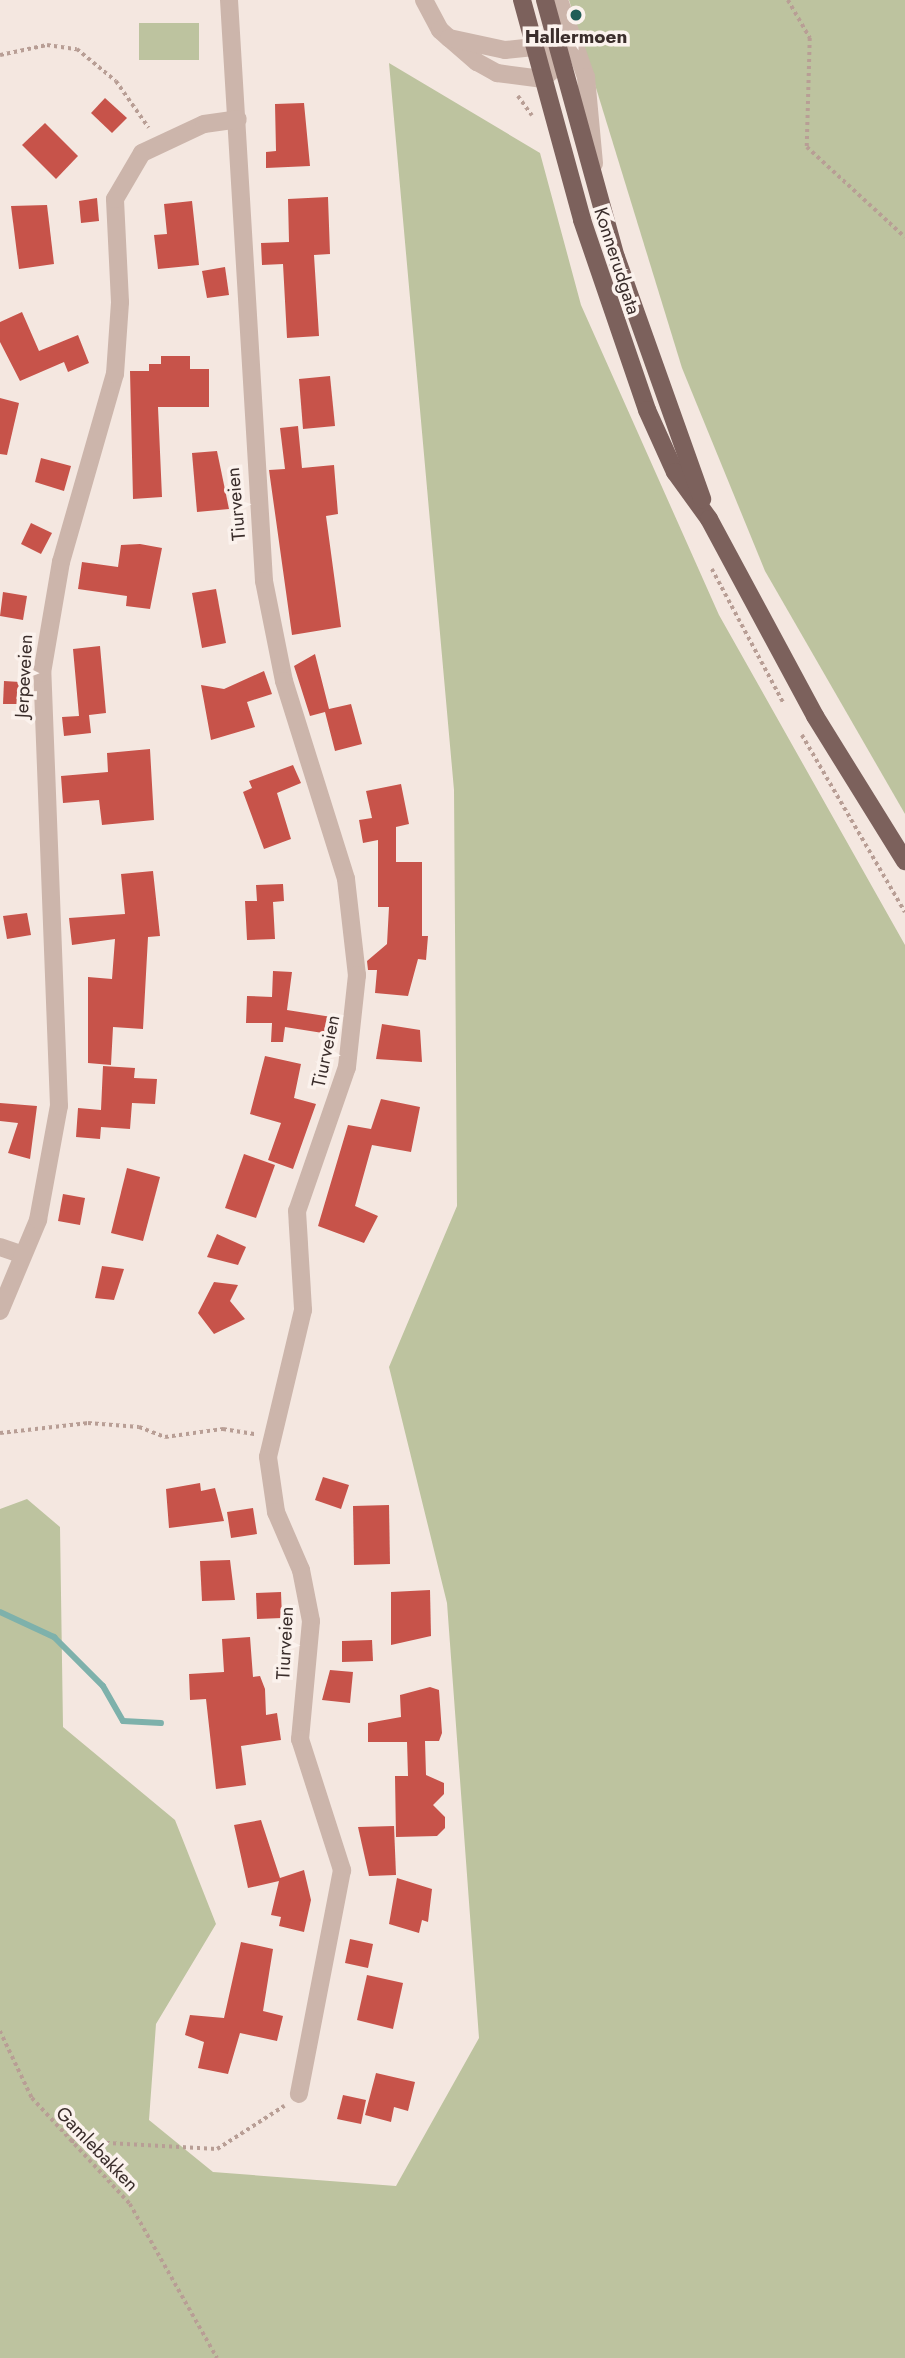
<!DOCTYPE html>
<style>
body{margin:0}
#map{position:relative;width:905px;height:2358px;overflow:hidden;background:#f4e7e0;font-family:Jost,sans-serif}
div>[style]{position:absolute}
.green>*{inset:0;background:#bdc39f}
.stream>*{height:6px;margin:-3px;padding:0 3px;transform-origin:3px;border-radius:3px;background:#7eb1ab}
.building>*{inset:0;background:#c7534a}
.path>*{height:3.5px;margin-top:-1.75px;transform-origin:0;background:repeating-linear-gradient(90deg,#b89e95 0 3.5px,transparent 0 7px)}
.minor>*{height:18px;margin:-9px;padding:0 9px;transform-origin:9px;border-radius:9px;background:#ccb5ab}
.major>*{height:18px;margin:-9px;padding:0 9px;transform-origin:9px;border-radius:9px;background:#7c615c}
.dots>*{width:19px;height:19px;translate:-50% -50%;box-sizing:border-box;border:4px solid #fbf2ed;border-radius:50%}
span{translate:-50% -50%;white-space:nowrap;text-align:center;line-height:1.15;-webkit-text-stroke:7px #fbf2ed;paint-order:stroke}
.poi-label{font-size:19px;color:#3a2d2b;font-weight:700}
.street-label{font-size:19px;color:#3a2d2b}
</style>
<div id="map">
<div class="green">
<i style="clip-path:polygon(569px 0,905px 0,905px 814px,765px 571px,682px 368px)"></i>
<i style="clip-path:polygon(139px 23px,199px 23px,199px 60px,139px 60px)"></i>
<i style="clip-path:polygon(389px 63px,540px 153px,581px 305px,719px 615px,905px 945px,905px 2358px,0 2358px,0 1509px,27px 1499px,60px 1527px,63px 1727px,175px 1820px,216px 1924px,156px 2024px,149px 2120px,213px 2172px,396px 2186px,479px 2038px,447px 1603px,389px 1367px,457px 1206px,454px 790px)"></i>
</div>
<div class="stream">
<i style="left:0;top:1612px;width:60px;rotate:24.8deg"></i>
<i style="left:54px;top:1637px;width:69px;rotate:45deg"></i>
<i style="left:103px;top:1686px;width:40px;rotate:60.3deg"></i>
<i style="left:123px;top:1721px;width:38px;rotate:3deg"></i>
</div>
<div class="building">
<i style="clip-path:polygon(105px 98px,127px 118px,112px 133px,91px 113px)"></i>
<i style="clip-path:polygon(304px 103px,310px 166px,266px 168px,266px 152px,276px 151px,275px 104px)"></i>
<i style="clip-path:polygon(45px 123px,78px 156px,56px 179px,22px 145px)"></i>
<i style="clip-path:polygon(328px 197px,330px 254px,314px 255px,319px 336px,287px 338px,283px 264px,262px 265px,261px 243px,289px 242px,288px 199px)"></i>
<i style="clip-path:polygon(97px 198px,99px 221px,81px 223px,79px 201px)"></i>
<i style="clip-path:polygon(192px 201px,199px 265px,158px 269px,154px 235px,167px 234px,164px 204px)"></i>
<i style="clip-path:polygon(47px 205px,54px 264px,19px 269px,11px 206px)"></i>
<i style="clip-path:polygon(225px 267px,229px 295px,207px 298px,202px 271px)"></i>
<i style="clip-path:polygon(22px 312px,39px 351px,78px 335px,89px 363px,68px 372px,64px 362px,20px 381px,0 342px,0 322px)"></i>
<i style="clip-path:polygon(161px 356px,190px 356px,190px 369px,209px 369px,209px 407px,158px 407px,162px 497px,133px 499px,130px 371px,149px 371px,149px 364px,161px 364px)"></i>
<i style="clip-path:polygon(330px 376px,335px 426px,303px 429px,299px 379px)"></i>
<i style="clip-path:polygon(0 398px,19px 403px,7px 455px,0 454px)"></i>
<i style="clip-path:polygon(298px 426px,302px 468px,334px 465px,338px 514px,326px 516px,341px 627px,292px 635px,269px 470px,285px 469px,280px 428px)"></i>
<i style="clip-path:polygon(217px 451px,229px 509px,197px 512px,192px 453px)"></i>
<i style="clip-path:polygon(41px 458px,71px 466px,64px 491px,35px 482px)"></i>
<i style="clip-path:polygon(31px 523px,52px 533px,41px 554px,21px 544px)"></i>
<i style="clip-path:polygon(140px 544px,162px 548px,150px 609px,126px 606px,127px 596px,78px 589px,82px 562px,118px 567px,121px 545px)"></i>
<i style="clip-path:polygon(216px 589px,226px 643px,202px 648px,192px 593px)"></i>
<i style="clip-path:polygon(3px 592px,27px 596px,23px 620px,0 616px)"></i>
<i style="clip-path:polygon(100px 646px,106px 713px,89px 715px,91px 733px,64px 736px,62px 717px,79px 716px,73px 649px)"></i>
<i style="clip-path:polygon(315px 654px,329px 709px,351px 704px,362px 744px,335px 751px,325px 712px,310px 716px,294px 666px)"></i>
<i style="clip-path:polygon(264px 671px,272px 694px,247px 702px,255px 727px,211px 740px,201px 685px,224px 689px)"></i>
<i style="clip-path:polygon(4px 681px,20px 682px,19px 704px,3px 704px)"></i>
<i style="clip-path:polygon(150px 749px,154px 820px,102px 825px,99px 800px,63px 803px,61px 776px,108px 772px,107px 753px)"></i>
<i style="clip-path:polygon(293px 765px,301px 783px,277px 793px,291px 839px,264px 849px,243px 792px,252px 788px,249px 781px)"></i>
<i style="clip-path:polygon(401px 784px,409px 824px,396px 827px,396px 862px,422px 862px,422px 936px,428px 936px,426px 960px,418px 959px,408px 996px,375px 993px,377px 970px,368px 970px,367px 961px,387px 944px,389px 907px,378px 907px,378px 840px,363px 843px,359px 820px,372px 818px,366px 791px)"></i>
<i style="clip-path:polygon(153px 871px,160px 936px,148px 937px,143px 1029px,113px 1027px,111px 1065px,88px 1063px,88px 977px,112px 979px,115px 939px,72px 945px,69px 918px,125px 914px,121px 874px)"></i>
<i style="clip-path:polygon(283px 884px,284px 901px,273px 902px,275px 939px,247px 940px,245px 901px,257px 901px,256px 885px)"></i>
<i style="clip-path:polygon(27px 913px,31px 935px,7px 939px,3px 916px)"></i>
<i style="clip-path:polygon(273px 971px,292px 972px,287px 1010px,338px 1018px,337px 1028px,329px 1034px,285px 1027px,283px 1042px,271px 1042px,272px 1023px,246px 1023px,247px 996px,272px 997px)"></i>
<i style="clip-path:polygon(382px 1024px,420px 1030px,422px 1062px,376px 1059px)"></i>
<i style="clip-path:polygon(265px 1056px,301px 1064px,294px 1098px,316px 1104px,293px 1169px,268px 1160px,281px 1123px,250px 1114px)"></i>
<i style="clip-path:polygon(103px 1066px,135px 1068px,134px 1078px,157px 1079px,155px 1104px,132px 1103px,130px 1129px,101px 1127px,100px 1139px,76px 1137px,78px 1108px,101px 1110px)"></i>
<i style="clip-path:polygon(381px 1099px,420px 1107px,411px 1152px,372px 1145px,355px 1206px,378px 1216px,364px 1243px,318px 1226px,348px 1125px,371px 1129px)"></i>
<i style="clip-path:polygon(0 1103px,37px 1106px,30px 1159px,8px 1153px,18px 1123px,0 1121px)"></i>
<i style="clip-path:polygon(244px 1154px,275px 1165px,256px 1218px,225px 1208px)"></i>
<i style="clip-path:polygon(127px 1168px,160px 1177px,143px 1241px,111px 1233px)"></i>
<i style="clip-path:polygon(63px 1194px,85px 1198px,80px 1225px,58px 1221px)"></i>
<i style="clip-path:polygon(217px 1234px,246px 1247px,238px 1265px,207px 1257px)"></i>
<i style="clip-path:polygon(102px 1266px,124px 1269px,114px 1300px,95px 1298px)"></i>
<i style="clip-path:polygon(214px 1282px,238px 1285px,230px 1301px,245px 1319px,214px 1334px,198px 1313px)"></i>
<i style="clip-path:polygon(323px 1477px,349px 1485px,341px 1509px,315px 1500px)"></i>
<i style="clip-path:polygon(200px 1483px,201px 1491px,215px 1488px,224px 1521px,169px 1528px,166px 1489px)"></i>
<i style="clip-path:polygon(389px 1505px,390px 1564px,354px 1565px,353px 1506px)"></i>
<i style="clip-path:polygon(253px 1508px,257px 1534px,231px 1538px,227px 1512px)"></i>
<i style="clip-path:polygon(230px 1560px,235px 1600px,202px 1601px,200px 1561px)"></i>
<i style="clip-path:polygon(430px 1590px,431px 1636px,391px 1645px,391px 1592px)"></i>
<i style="clip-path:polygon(281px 1592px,282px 1618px,257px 1619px,256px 1593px)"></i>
<i style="clip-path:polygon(250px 1637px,253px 1677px,260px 1676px,265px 1689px,266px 1715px,277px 1713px,281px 1740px,241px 1746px,246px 1785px,216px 1789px,206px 1699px,190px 1700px,189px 1674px,224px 1672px,222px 1639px)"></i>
<i style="clip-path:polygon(372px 1640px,373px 1661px,342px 1662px,342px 1641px)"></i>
<i style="clip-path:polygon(330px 1670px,353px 1672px,350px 1703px,322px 1700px)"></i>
<i style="clip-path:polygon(430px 1687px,439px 1690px,442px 1733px,439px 1741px,425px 1741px,426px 1775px,444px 1783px,444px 1794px,433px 1805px,445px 1817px,445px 1828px,437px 1836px,396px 1837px,395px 1776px,408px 1776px,407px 1742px,368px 1742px,368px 1723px,401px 1717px,400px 1695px)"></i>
<i style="clip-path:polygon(261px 1820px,280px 1878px,304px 1870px,311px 1900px,304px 1932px,279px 1926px,281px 1917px,271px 1915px,279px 1881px,248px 1888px,234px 1825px)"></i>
<i style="clip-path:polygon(394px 1826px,396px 1875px,369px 1876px,358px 1827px)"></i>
<i style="clip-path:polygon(397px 1878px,432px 1889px,428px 1922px,422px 1920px,419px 1933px,389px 1924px)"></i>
<i style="clip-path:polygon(350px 1939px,373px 1944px,368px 1968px,345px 1963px)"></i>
<i style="clip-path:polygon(241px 1942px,273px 1949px,263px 2011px,283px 2016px,277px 2041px,240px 2033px,228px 2074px,198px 2068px,204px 2042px,185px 2035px,190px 2015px,224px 2018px)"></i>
<i style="clip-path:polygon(367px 1975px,403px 1983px,393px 2029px,357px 2020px)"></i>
<i style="clip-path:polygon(376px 2073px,415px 2082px,408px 2111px,394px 2107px,391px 2122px,365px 2115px)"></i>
<i style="clip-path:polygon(343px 2095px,366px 2100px,361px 2124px,337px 2119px)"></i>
</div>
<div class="path">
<i style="left:788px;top:0;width:44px;rotate:59.9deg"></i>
<i style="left:810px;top:38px;width:109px;rotate:91.6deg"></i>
<i style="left:807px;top:147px;width:133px;rotate:42.6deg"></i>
<i style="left:0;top:55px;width:48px;rotate:-12deg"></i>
<i style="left:47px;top:45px;width:30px;rotate:8deg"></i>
<i style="left:77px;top:49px;width:50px;rotate:39.4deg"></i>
<i style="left:116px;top:81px;width:57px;rotate:54.9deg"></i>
<i style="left:518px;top:96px;width:24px;rotate:54deg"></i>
<i style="left:712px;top:569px;width:153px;rotate:61.9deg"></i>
<i style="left:802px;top:735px;width:205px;rotate:59.8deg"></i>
<i style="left:0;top:1433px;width:89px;rotate:-6.5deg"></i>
<i style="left:88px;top:1423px;width:51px;rotate:4.5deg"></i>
<i style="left:139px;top:1427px;width:28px;rotate:21deg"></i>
<i style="left:165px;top:1437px;width:59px;rotate:-7.9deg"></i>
<i style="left:223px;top:1429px;width:33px;rotate:9deg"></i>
<i style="left:0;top:2031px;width:74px;rotate:64.5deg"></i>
<i style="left:32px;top:2098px;width:144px;rotate:47.2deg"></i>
<i style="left:130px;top:2204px;width:177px;rotate:60.5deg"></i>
<i style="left:71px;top:2141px;width:146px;rotate:3.1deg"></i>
<i style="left:217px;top:2149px;width:80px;rotate:-32.7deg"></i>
</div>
<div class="minor">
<i style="left:229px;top:0;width:582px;rotate:86.55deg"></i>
<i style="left:264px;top:581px;width:102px;rotate:78.7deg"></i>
<i style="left:284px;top:681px;width:207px;rotate:72.6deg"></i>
<i style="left:346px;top:879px;width:97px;rotate:83.5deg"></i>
<i style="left:357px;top:975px;width:93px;rotate:96.2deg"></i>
<i style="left:347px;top:1067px;width:152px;rotate:109.1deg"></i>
<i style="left:297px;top:1211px;width:99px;rotate:86.5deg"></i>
<i style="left:303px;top:1310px;width:151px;rotate:103.4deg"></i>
<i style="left:268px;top:1457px;width:56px;rotate:81.7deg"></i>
<i style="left:276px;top:1512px;width:63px;rotate:66.7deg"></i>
<i style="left:301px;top:1570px;width:52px;rotate:78.9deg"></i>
<i style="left:311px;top:1621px;width:119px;rotate:95.3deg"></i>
<i style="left:300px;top:1739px;width:138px;rotate:72.2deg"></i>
<i style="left:342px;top:1870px;width:228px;rotate:100.9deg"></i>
<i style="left:424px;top:0;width:34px;rotate:62deg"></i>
<i style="left:440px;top:30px;width:12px;rotate:42deg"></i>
<i style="left:449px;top:38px;width:37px;rotate:41deg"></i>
<i style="left:477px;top:62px;width:23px;rotate:29deg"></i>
<i style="left:497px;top:73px;width:45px;rotate:7.6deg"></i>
<i style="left:542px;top:79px;width:25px;rotate:-40deg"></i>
<i style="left:561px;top:63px;width:31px;rotate:-149deg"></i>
<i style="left:534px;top:47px;width:29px;rotate:174deg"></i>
<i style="left:505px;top:50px;width:57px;rotate:-167.9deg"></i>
<i style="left:559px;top:0;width:82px;rotate:70.7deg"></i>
<i style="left:586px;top:77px;width:87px;rotate:84.7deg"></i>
<i style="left:0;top:1247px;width:24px;rotate:19deg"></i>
<i style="left:0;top:1311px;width:99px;rotate:-67.3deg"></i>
<i style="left:38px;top:1220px;width:116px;rotate:-79.6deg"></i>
<i style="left:59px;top:1106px;width:433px;rotate:-92.2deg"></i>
<i style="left:42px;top:673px;width:113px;rotate:-80.3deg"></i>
<i style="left:61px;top:562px;width:196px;rotate:-74deg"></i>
<i style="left:115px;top:374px;width:72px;rotate:-86deg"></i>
<i style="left:120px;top:302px;width:103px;rotate:-92.8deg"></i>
<i style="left:115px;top:199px;width:53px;rotate:-59.6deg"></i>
<i style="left:142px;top:153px;width:68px;rotate:-25.1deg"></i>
<i style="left:204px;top:124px;width:34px;rotate:-8deg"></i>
</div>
<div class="major">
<i style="left:522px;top:0;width:228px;rotate:74.7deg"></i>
<i style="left:582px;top:220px;width:201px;rotate:71.1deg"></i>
<i style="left:647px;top:410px;width:68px;rotate:65.7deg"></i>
<i style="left:675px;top:472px;width:58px;rotate:54.1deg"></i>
<i style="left:709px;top:519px;width:224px;rotate:61.7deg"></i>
<i style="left:815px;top:716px;width:171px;rotate:58.2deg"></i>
<i style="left:545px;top:0;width:267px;rotate:74.6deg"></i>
<i style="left:616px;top:257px;width:257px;rotate:70.4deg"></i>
</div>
<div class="dots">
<i style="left:576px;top:15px;background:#1f5d56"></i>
</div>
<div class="poi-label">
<span style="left:576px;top:37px">Hallermoen</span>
</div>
<div class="street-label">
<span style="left:617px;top:261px;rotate:72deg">Konnerudgata</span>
<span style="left:236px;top:504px;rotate:-95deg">Tiurveien</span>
<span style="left:24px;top:676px;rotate:-87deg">Jerpeveien</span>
<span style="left:326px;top:1051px;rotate:-78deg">Tiurveien</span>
<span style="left:285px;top:1643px;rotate:-87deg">Tiurveien</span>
<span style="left:97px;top:2149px;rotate:46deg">Gamlebakken</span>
</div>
</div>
